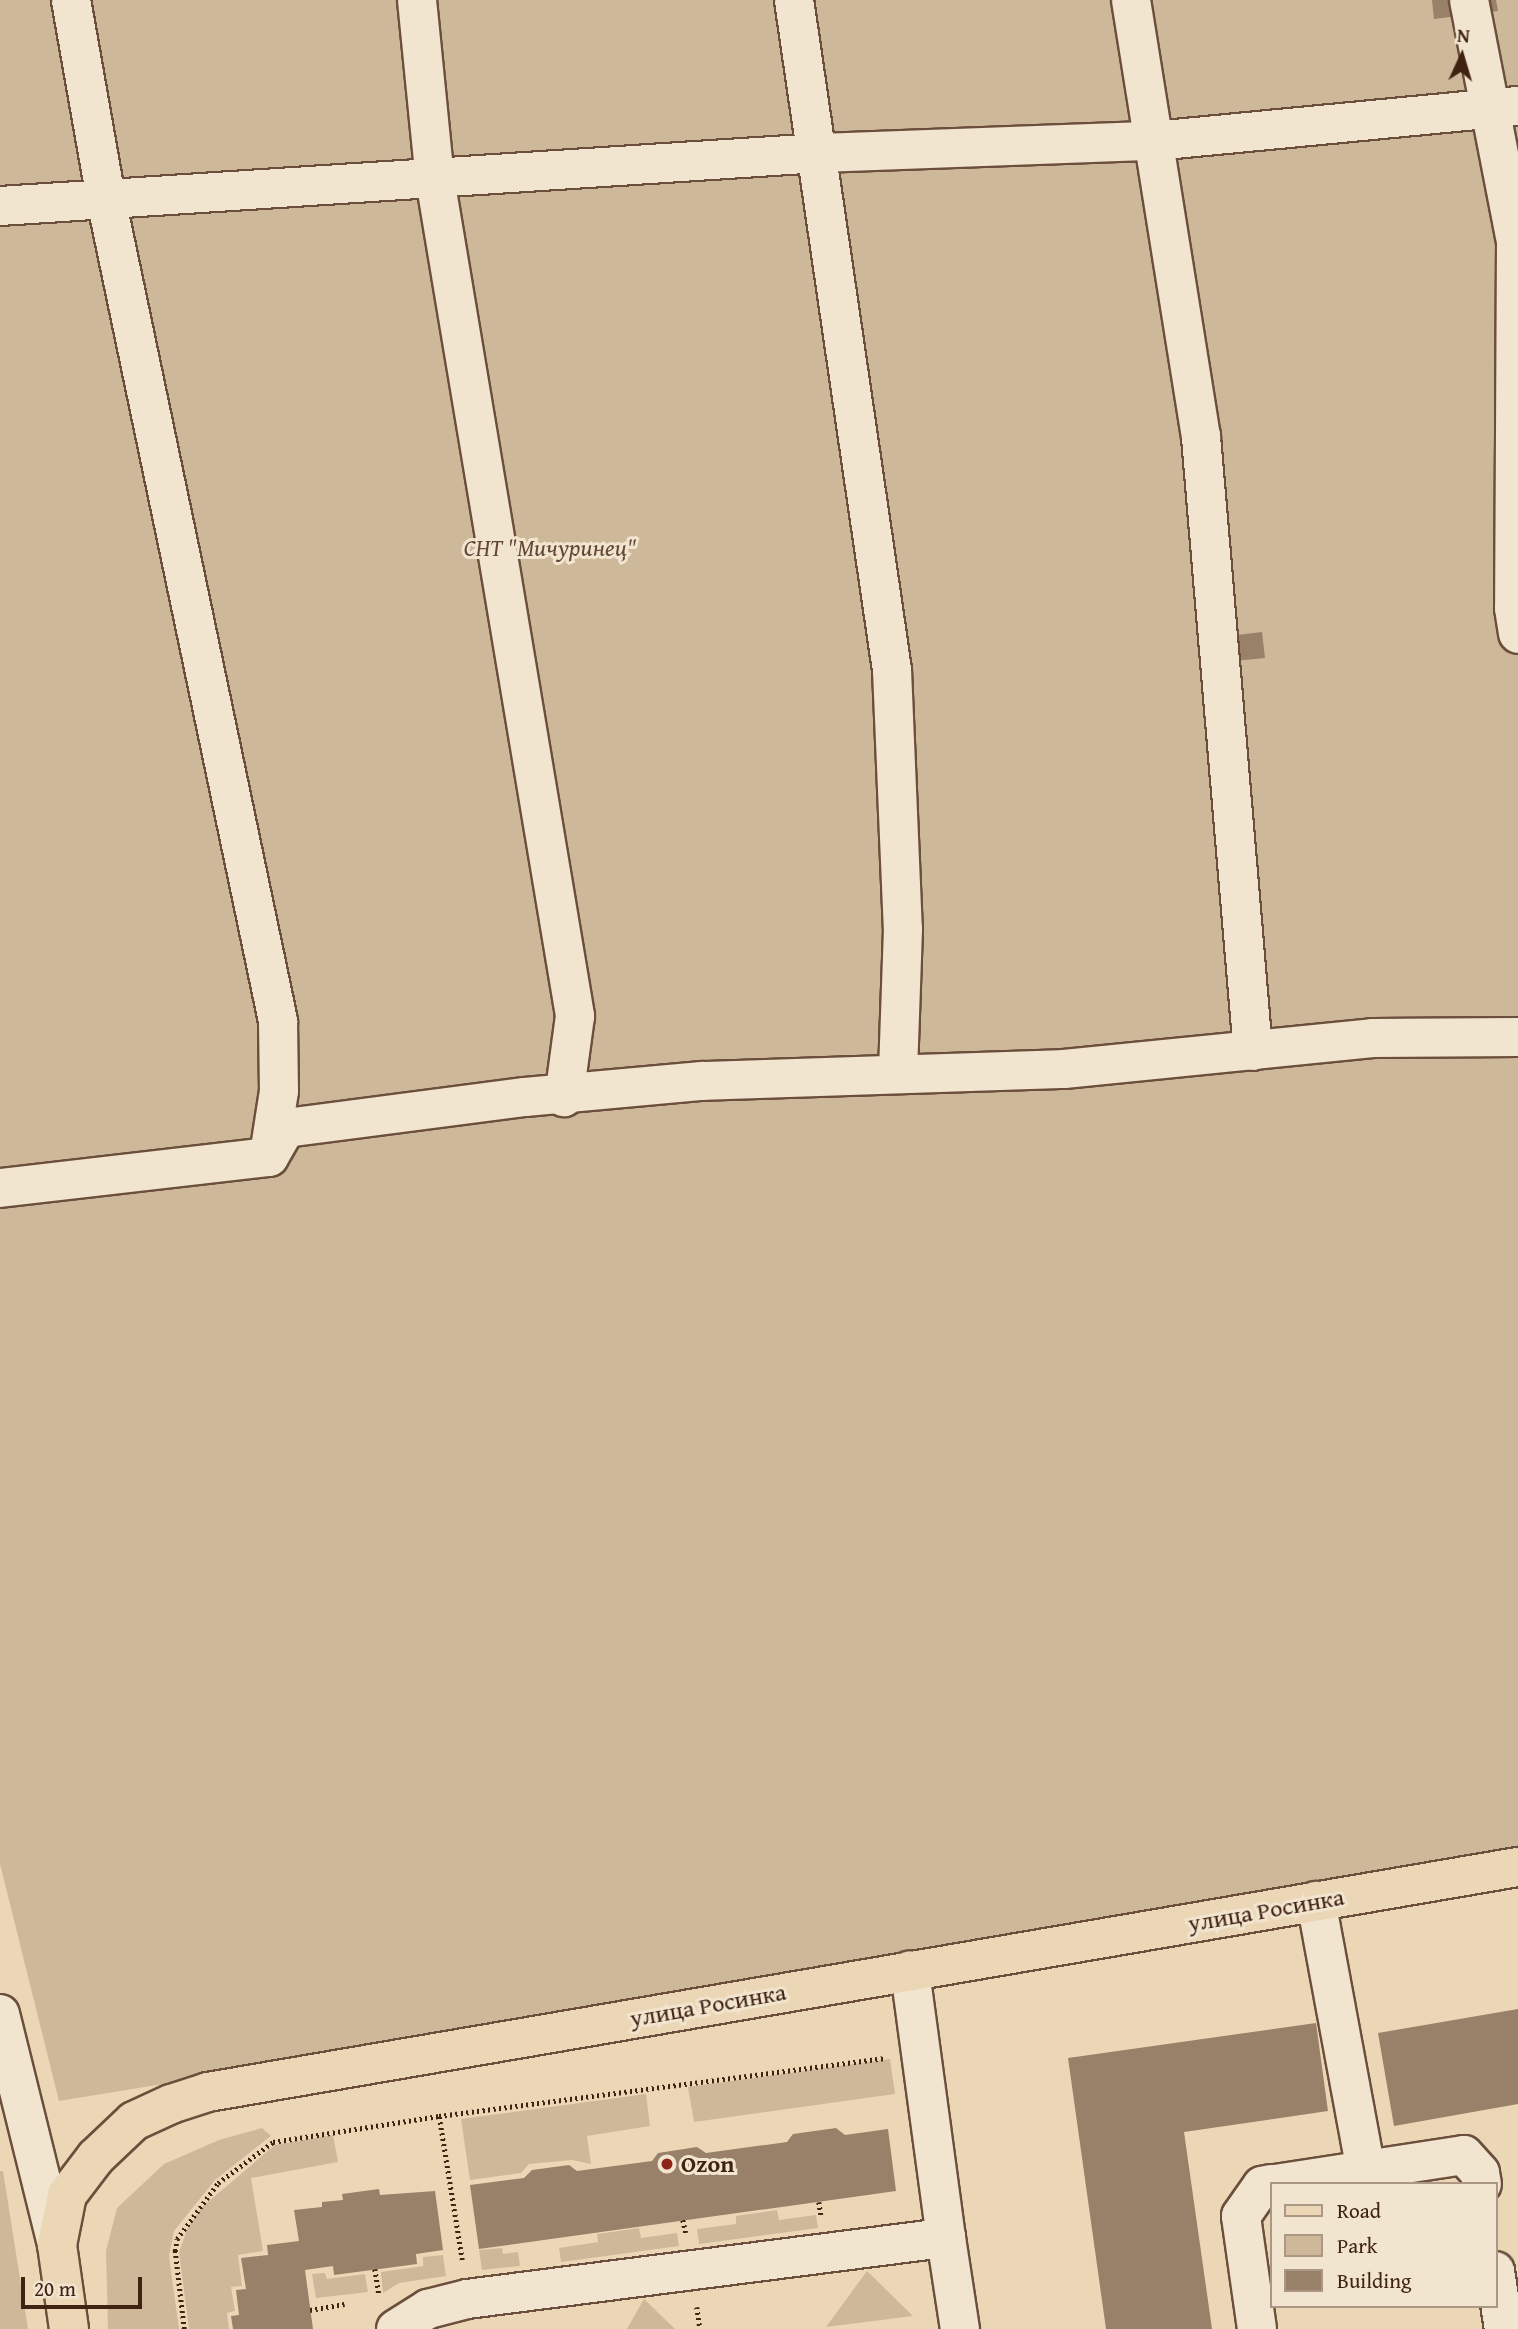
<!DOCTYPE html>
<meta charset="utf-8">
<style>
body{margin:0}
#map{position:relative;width:1518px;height:2329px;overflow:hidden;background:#ebd7b6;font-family:"Gentium Book Plus",serif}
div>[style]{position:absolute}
.green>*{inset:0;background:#ceb89a}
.building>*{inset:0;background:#998068}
.path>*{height:4.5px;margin-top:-2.25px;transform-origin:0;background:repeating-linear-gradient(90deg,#402213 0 2px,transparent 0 5.5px)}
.roads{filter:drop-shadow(2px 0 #6b4f3c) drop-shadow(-2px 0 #6b4f3c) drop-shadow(0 2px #6b4f3c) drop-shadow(0 -2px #6b4f3c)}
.minor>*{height:38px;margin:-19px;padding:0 19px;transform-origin:19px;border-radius:19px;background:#f2e5d0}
.major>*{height:38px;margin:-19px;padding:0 19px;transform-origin:19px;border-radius:19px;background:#ebd7b6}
.dots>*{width:19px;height:19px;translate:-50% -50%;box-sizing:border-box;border:4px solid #f2e5d0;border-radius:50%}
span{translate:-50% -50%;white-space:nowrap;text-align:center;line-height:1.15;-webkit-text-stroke:6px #f2e5d0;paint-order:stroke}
.park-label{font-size:24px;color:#644835;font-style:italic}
.street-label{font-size:24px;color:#402213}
.poi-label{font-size:24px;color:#402213;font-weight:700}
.left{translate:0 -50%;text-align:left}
.legend{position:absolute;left:1270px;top:2182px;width:228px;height:126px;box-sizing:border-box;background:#f2e5d0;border:2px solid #ab9784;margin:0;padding:9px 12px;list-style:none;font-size:21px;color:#402213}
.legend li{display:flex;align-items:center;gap:14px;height:35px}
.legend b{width:35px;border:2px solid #ab9784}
.north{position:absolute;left:1427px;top:21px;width:70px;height:70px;-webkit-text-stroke:5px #f2e5d0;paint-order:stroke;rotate:4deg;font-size:19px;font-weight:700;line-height:28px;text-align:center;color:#402213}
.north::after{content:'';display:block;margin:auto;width:24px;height:32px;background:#402213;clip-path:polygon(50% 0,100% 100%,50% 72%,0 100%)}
.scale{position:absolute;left:21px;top:2277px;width:121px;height:32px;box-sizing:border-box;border:4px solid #402213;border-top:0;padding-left:9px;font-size:21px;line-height:24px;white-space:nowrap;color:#402213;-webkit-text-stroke:5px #f2e5d0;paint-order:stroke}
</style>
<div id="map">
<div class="green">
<i style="clip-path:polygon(0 0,1518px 0,1518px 1863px,59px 2101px,0 1864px)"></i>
<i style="clip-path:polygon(890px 2059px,895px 2094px,694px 2122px,688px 2087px)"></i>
<i style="clip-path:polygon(646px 2094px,650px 2126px,587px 2136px,591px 2164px,572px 2160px,529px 2164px,521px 2173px,470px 2180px,461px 2119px)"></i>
<i style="clip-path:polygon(262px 2128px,271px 2136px,215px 2180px,174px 2231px,169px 2256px,179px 2329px,108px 2329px,106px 2251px,117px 2208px,164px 2164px,219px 2140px)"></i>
<i style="clip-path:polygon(333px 2135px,338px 2162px,251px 2178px,263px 2251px,238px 2255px,242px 2286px,231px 2287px,235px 2311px,227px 2313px,229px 2329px,189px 2329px,179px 2252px,188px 2227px,202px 2207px,275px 2145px)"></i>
<i style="clip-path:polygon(0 2171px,3px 2171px,28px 2329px,0 2329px)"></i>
<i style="clip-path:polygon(777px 2210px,779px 2220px,816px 2215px,818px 2228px,699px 2244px,697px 2229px,736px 2224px,736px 2216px)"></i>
<i style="clip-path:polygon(639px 2228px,641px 2238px,677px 2233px,679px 2246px,561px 2262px,559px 2248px,598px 2242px,597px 2234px)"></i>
<i style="clip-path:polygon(502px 2248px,503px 2254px,518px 2252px,520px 2266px,482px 2270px,479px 2250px)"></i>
<i style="clip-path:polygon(443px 2255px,446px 2276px,399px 2283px,383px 2293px,381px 2272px,423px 2266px,423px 2257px)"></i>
<i style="clip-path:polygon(867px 2271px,913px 2316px,826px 2327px)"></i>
<i style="clip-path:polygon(325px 2273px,327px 2279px,365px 2274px,368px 2292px,316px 2298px,312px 2274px)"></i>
<i style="clip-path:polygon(644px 2299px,675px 2329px,627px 2329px)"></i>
</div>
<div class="building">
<i style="clip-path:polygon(1432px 0,1496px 0,1498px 11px,1434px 19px)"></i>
<i style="clip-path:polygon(1262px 632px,1265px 658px,1223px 662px,1220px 637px)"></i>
<i style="clip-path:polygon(1518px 2009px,1518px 2104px,1394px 2126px,1378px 2033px)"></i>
<i style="clip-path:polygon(1316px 2023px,1328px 2111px,1184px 2132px,1212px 2329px,1106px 2329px,1068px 2058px)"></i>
<i style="clip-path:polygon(836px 2128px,845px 2135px,888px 2129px,896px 2191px,479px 2249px,470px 2185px,524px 2178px,532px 2170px,569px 2165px,577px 2171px,652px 2161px,658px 2153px,697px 2147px,706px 2153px,787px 2142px,793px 2134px)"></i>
<i style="clip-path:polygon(379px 2189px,380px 2195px,435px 2191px,443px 2250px,416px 2254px,417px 2264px,334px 2275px,333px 2266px,305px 2270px,313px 2329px,233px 2329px,231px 2316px,239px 2315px,236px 2290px,246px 2289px,241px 2258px,268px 2255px,267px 2245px,299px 2241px,294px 2210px,322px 2207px,322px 2202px,343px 2200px,342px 2194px)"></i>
</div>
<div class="path">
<i style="left:819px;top:2202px;width:13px;rotate:81deg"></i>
<i style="left:683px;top:2220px;width:13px;rotate:77deg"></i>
<i style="left:462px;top:2260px;width:146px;rotate:-99.1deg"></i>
<i style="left:439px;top:2116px;width:448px;rotate:-7.4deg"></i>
<i style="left:375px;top:2269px;width:25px;rotate:81deg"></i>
<i style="left:697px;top:2307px;width:22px;rotate:82deg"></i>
<i style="left:310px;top:2310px;width:35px;rotate:-10deg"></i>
<i style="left:184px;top:2329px;width:79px;rotate:-96.6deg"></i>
<i style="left:175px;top:2251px;width:12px;rotate:-81deg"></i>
<i style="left:177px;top:2239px;width:69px;rotate:-53.8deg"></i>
<i style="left:218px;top:2183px;width:69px;rotate:-36.7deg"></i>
<i style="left:273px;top:2142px;width:168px;rotate:-8.9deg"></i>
</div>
<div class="roads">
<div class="minor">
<i style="left:71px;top:0;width:202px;rotate:80deg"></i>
<i style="left:106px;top:199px;width:840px;rotate:78.18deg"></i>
<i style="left:278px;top:1021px;width:70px;rotate:89.2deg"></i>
<i style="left:279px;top:1091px;width:65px;rotate:98.9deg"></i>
<i style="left:417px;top:0;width:180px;rotate:84.3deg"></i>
<i style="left:435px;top:179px;width:849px;rotate:80.5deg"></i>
<i style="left:575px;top:1016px;width:82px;rotate:97.7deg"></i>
<i style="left:794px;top:0;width:677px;rotate:81.68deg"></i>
<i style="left:892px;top:670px;width:259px;rotate:87.6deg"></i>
<i style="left:903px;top:929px;width:143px;rotate:92deg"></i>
<i style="left:1131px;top:0;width:443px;rotate:80.9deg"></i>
<i style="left:1201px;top:437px;width:616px;rotate:85.16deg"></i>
<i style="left:1469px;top:0;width:247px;rotate:79deg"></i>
<i style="left:1516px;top:242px;width:366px;rotate:90.3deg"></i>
<i style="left:1514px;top:608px;width:26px;rotate:81deg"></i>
<i style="left:0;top:206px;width:821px;rotate:-3.7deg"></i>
<i style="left:819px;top:153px;width:335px;rotate:-2.1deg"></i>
<i style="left:1154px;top:141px;width:366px;rotate:-5.5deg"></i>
<i style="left:0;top:1188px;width:271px;rotate:-6.6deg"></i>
<i style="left:269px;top:1157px;width:34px;rotate:-60deg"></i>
<i style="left:286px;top:1128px;width:241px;rotate:-7.4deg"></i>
<i style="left:525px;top:1097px;width:178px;rotate:-5.2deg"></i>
<i style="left:702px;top:1081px;width:362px;rotate:-1.9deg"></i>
<i style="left:1064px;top:1069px;width:310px;rotate:-5.7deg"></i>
<i style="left:1372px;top:1038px;width:146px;rotate:-0.4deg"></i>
<i style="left:1316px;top:1901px;width:274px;rotate:79.5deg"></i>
<i style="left:1366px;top:2170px;width:99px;rotate:-8.7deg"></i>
<i style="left:1464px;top:2155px;width:24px;rotate:48deg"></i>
<i style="left:1480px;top:2173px;width:11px;rotate:80deg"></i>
<i style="left:0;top:2014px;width:238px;rotate:76.1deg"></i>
<i style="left:1275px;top:2184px;width:92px;rotate:-8.7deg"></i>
<i style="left:946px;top:2238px;width:92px;rotate:81.3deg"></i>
<i style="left:1495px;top:2271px;width:59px;rotate:81.2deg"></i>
<i style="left:396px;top:2329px;width:38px;rotate:-32deg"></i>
<i style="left:428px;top:2309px;width:40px;rotate:-14.4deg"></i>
<i style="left:467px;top:2299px;width:483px;rotate:-7.3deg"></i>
<i style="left:946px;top:2238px;width:270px;rotate:-97.7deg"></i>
<i style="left:1257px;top:2329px;width:114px;rotate:-98.1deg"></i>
<i style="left:1241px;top:2216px;width:37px;rotate:-55deg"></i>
<i style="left:1262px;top:2186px;width:9px;rotate:-13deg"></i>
</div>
<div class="major">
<i style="left:69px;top:2329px;width:85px;rotate:-98.1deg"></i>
<i style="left:57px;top:2245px;width:51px;rotate:-78.7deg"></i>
<i style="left:67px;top:2195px;width:48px;rotate:-52.7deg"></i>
<i style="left:96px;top:2157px;width:52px;rotate:-43.5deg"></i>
<i style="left:134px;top:2121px;width:41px;rotate:-24.7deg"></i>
<i style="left:171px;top:2104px;width:39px;rotate:-18deg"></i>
<i style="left:208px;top:2092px;width:1329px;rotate:-9.75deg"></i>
</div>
</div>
<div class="dots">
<i style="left:667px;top:2164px;background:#8f2418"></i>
</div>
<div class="park-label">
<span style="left:550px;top:548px">СНТ "Мичуринец"</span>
</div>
<div class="street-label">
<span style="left:1266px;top:1910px;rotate:-10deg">улица Росинка</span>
<span style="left:708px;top:2005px;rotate:-10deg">улица Росинка</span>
</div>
<div class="poi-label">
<span class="left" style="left:681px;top:2164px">Ozon</span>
</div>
<ul class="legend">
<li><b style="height:9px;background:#ebd7b6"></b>Road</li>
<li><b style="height:19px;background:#ceb89a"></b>Park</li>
<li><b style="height:19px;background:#998068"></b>Building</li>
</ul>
<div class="north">N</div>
<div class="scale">20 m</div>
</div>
